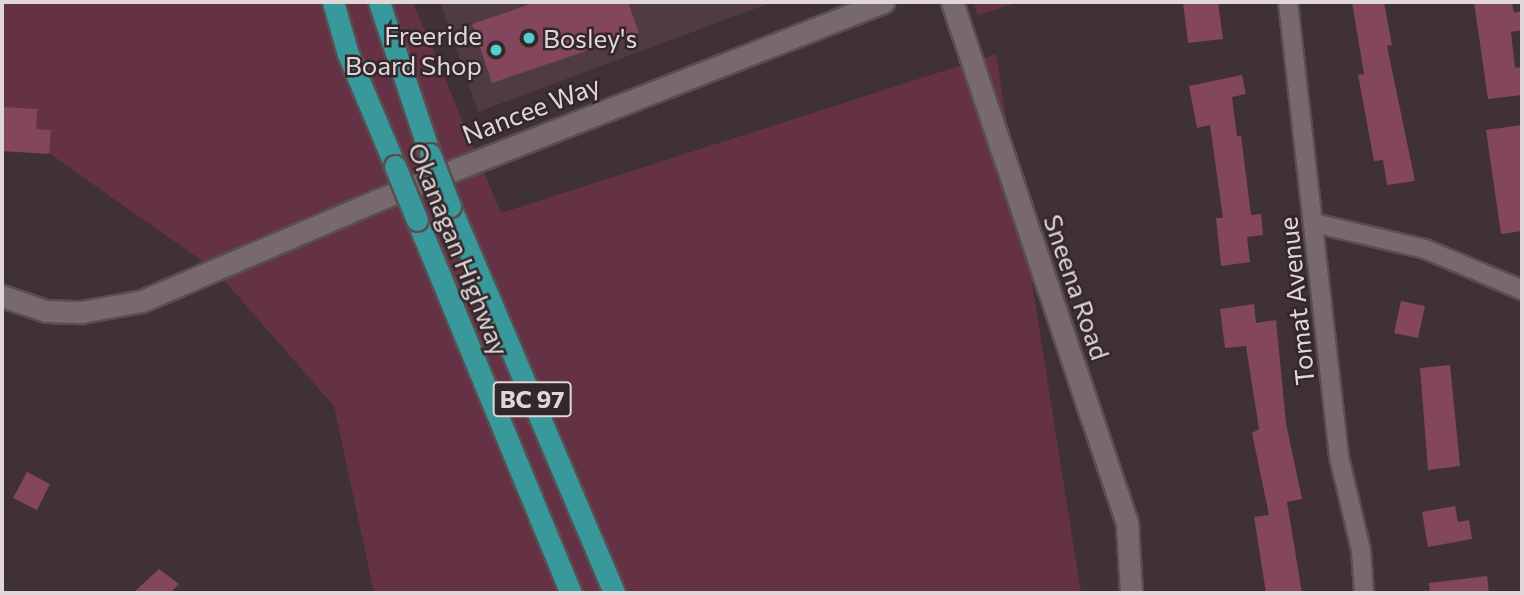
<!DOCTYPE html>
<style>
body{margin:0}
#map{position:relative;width:1524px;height:595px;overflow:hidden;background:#3f3135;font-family:Commissioner,sans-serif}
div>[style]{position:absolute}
.built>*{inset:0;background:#4f3b41}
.green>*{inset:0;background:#653144}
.building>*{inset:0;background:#83465c}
.roads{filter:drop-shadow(2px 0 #594e52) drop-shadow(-2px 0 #594e52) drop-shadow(0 2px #594e52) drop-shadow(0 -2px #594e52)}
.minor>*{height:18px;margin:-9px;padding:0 9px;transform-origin:9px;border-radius:9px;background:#78696d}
.tertiary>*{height:21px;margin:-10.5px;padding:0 10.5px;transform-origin:10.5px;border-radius:10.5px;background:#78696d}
.motorway>*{height:21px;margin:-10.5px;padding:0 10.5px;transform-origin:10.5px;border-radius:10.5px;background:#38989a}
.bridges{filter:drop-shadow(2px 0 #594e52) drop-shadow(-2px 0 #594e52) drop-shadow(0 2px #594e52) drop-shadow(0 -2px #594e52)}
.motorway-bridge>*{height:21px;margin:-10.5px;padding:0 10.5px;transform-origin:10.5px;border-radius:10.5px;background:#38989a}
.dots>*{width:19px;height:19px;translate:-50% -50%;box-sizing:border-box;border:4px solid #34272b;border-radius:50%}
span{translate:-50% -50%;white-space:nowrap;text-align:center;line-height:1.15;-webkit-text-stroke:5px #34272b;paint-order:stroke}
.shield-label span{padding:2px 5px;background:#34272b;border:2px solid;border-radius:5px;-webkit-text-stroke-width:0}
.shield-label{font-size:24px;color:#e0d7d9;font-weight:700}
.poi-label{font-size:26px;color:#e0d7d9}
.right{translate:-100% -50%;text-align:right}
.left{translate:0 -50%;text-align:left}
.street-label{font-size:26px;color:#e0d7d9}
.frame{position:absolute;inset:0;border:4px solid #e0d7d9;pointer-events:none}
</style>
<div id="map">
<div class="built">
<i style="clip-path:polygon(440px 2px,773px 2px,478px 112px)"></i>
</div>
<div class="green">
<i style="clip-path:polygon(2px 2px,413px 2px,501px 213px,996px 54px,1081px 593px,374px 593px,334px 406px,215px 270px,43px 149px,2px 136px)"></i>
<i style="clip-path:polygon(973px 2px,1020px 2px,978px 15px)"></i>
</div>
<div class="building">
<i style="clip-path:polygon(536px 2px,628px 2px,639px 33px,492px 83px,472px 24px)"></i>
<i style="clip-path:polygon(1183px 2px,1218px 2px,1223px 39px,1188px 43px)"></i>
<i style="clip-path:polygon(1352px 2px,1384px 2px,1392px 45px,1387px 46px,1415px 181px,1387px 185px,1383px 160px,1374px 161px,1358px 75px,1364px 74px)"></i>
<i style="clip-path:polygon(1474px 2px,1512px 2px,1514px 13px,1522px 11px,1522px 30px,1511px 32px,1515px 68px,1522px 67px,1522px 95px,1488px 99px)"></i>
<i style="clip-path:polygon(1242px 75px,1246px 94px,1232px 97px,1237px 136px,1241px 136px,1251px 215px,1261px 214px,1263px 235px,1247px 237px,1250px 262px,1221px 266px,1216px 218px,1223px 218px,1210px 125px,1197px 128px,1189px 86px)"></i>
<i style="clip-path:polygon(2px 107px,37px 109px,36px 129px,51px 130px,49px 154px,2px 151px)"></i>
<i style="clip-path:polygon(1522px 125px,1522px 231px,1501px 234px,1486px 130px)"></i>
<i style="clip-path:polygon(1401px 301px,1425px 306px,1418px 338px,1394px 333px)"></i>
<i style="clip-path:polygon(1254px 304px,1256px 323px,1276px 320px,1286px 423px,1302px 499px,1287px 502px,1302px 593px,1266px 593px,1254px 517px,1269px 515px,1252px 433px,1259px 429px,1246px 346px,1225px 348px,1220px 309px)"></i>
<i style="clip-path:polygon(1450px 365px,1460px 466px,1428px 470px,1420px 368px)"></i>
<i style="clip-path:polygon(27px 472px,50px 484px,37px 510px,13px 498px)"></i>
<i style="clip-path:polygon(1455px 506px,1458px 522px,1469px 520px,1472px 539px,1428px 547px,1422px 512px)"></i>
<i style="clip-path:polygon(159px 569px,179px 584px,170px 593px,133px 593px)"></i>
<i style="clip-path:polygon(1487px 576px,1489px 593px,1430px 593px,1429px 583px)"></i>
</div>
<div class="roads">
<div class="minor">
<i style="left:1288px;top:2px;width:458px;rotate:83.6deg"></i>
<i style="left:1339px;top:457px;width:96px;rotate:76.7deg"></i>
<i style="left:1361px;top:550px;width:43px;rotate:86deg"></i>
<i style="left:1314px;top:223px;width:114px;rotate:13.2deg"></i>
<i style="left:1425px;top:249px;width:105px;rotate:22.9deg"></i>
</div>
<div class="tertiary">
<i style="left:952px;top:2px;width:550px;rotate:71.43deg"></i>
<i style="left:1127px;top:523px;width:70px;rotate:86.7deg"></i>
<i style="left:2px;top:296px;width:46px;rotate:18.8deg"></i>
<i style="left:46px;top:311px;width:35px;rotate:2deg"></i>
<i style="left:81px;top:312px;width:62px;rotate:-10.2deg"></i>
<i style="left:142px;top:301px;width:254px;rotate:-23.2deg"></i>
<i style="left:375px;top:201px;width:546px;rotate:-21.39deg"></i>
</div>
<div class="motorway">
<i style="left:333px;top:2px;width:54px;rotate:73.9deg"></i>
<i style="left:348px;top:54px;width:121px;rotate:67.2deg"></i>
<i style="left:379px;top:2px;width:160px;rotate:71.5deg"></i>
<i style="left:450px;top:206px;width:420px;rotate:67deg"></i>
<i style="left:417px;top:220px;width:404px;rotate:67.6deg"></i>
</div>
</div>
<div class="bridges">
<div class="motorway-bridge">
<i style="left:430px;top:154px;width:56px;rotate:69deg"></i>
<i style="left:395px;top:166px;width:58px;rotate:67.8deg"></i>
</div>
</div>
<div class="dots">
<i style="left:529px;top:38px;background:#52cdd0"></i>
<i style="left:496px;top:50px;background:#52cdd0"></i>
</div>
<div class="shield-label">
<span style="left:532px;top:399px">BC 97</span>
</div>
<div class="poi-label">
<span class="right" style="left:482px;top:50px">Freeride<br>Board Shop</span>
<span class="left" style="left:543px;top:38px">Bosley's</span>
</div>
<div class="street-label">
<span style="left:531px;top:109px;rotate:-21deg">Nancee Way</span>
<span style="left:459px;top:249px;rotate:68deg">Okanagan Highway</span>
<span style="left:1077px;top:287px;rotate:71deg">Sneena Road</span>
<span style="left:1296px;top:301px;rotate:-96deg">Tomat Avenue</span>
</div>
<div class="frame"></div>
</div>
